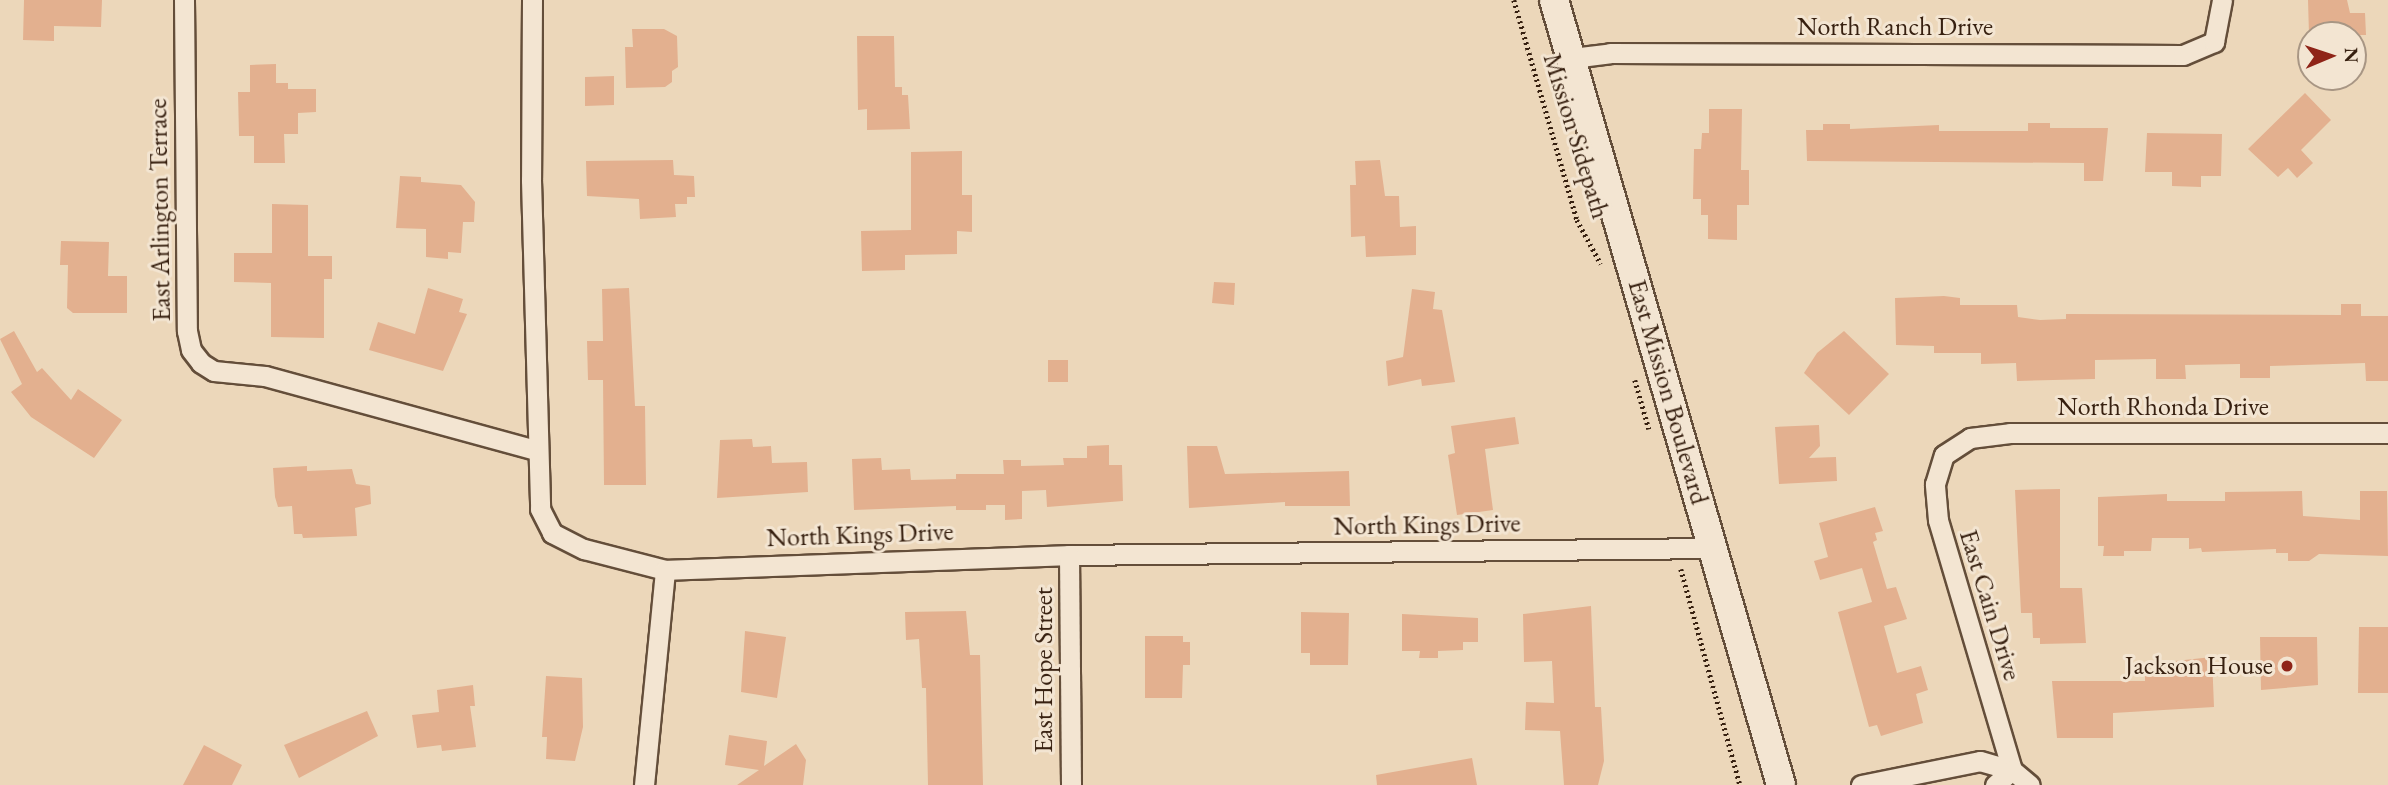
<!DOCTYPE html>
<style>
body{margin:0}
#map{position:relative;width:2388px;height:785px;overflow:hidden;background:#ecd7ba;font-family:"EB Garamond",serif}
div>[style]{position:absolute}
.building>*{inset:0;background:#e3b08f}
.path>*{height:4.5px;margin-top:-2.25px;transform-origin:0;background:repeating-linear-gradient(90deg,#372010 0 2px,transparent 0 5.5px)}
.roads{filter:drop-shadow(2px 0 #644e3a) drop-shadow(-2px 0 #644e3a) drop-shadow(0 2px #644e3a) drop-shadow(0 -2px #644e3a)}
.minor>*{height:19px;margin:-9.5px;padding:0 9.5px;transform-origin:9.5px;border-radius:9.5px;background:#f3e5d2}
.secondary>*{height:28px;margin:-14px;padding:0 14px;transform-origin:14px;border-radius:14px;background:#f3e5d2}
.dots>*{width:19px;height:19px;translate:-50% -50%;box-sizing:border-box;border:4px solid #f3e5d2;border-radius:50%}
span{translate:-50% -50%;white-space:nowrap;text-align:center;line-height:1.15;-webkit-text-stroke:6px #f3e5d2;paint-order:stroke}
.street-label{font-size:26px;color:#372010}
.poi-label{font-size:26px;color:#372010}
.right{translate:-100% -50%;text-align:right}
.north{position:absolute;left:2297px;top:21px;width:70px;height:70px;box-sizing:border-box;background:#f3e5d2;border:2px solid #a89684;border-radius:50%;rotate:88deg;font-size:19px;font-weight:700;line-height:28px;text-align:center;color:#372010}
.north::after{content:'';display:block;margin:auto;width:24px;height:32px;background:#8f2418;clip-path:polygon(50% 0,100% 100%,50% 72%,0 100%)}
</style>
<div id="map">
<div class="building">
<i style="clip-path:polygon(24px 0,102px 0,101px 27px,54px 26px,54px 41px,23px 40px)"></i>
<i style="clip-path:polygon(2308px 0,2347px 0,2350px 13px,2365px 13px,2366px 35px,2309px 35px)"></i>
<i style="clip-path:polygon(632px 29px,664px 29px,677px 36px,678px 67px,672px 71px,672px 82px,665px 87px,626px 88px,625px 47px,633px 47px)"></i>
<i style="clip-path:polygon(857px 36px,894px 36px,895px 87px,902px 87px,902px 95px,908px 95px,910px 129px,867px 130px,867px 109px,858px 110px)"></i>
<i style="clip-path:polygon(276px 64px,276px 83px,288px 83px,288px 89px,316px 89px,316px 112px,298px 113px,298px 134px,284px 134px,285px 163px,254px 163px,254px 136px,239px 136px,238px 92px,250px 92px,250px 65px)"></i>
<i style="clip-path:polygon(614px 76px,614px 105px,585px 106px,585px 77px)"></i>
<i style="clip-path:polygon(2305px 93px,2331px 120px,2301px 150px,2313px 163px,2297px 178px,2288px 168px,2278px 177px,2248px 149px)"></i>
<i style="clip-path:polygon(1709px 109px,1742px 109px,1741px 170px,1749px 170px,1749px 205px,1737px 205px,1737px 240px,1708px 239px,1708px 215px,1701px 215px,1701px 199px,1693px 199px,1694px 149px,1701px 149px,1702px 133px,1709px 133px)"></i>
<i style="clip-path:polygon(2028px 123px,2050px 123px,2050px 128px,2108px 128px,2103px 181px,2084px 181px,2084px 163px,1807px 161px,1806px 130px,1823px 130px,1823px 124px,1850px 124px,1850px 129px,1939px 125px,1939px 131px,2028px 131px)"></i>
<i style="clip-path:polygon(2147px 133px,2222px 134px,2221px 176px,2201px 176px,2201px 187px,2172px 186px,2172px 172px,2145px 172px)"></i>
<i style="clip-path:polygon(962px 151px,962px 195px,972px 195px,972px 232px,957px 231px,957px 254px,905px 255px,905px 270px,862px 271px,861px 231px,911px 230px,911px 152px)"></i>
<i style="clip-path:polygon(673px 160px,674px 175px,694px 176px,695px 197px,687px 197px,687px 204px,675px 204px,676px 217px,640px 219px,639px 199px,587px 196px,586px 161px)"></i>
<i style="clip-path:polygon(1380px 160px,1385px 196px,1399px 196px,1400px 227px,1416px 226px,1416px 255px,1366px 257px,1365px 236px,1351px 237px,1350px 185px,1356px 185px,1355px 161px)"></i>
<i style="clip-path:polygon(400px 176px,421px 177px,421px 182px,461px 185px,475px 202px,474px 222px,463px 222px,461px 253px,448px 252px,448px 259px,426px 257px,426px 229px,396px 228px)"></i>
<i style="clip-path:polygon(272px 204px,308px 205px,308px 256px,332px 256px,332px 279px,324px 279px,324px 338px,271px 337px,271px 283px,234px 282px,234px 253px,272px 253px)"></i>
<i style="clip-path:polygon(61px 241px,109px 242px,108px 276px,127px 276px,127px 313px,73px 313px,67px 308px,68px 265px,60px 265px)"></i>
<i style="clip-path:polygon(1214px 282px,1235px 283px,1234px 305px,1212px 303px)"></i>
<i style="clip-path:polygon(428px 288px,463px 299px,459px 312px,467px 314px,443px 371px,369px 350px,378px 322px,415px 334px)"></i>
<i style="clip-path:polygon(629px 288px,635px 406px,645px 406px,646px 485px,604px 485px,603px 380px,588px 380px,587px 341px,603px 341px,602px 289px)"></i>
<i style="clip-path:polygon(1412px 289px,1435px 292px,1433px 309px,1442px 310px,1455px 382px,1422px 386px,1421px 379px,1388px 386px,1386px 361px,1403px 357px)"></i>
<i style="clip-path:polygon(1944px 296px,1960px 298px,1960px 305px,2017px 305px,2018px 317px,2040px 320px,2066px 319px,2066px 314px,2341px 315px,2341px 304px,2361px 304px,2361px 316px,2388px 316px,2388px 381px,2366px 381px,2365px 363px,2270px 366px,2270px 378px,2240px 378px,2240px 364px,2185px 365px,2186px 379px,2156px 379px,2156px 359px,2095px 360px,2095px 379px,2017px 381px,2016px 363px,1981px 364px,1981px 353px,1934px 353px,1934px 346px,1896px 345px,1895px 298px)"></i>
<i style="clip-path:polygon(14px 331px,37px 372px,42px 368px,71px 400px,78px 389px,122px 420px,94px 458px,31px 417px,11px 392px,22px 384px,0 339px)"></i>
<i style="clip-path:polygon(1844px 331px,1889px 374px,1849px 415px,1804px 373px,1817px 353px)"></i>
<i style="clip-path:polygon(1048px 360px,1068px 360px,1068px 382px,1048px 382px)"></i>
<i style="clip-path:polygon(1515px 417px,1519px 444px,1485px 449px,1493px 510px,1457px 515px,1448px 455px,1455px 453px,1451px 426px)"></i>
<i style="clip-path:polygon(1819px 425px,1820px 446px,1809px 458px,1836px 457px,1837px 481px,1779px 484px,1775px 427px)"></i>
<i style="clip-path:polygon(752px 439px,753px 447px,771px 446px,772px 463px,807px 462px,808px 492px,717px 498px,720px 440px)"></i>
<i style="clip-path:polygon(1109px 445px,1109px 465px,1122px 465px,1123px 501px,1047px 507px,1046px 490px,1022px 491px,1022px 519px,1005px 520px,1005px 505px,986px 505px,986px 510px,956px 510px,956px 506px,854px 510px,852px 459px,881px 458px,882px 470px,910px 469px,911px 480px,956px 479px,956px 474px,1004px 474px,1003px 460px,1021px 460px,1021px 466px,1064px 465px,1063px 458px,1087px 458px,1087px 446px)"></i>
<i style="clip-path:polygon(1187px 446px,1217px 446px,1225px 474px,1349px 471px,1350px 506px,1285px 506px,1285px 502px,1189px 508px)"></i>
<i style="clip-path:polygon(307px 466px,307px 471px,352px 469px,356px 484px,370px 486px,371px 504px,355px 508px,357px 536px,303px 538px,302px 534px,294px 534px,292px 506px,278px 507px,275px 497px,273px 468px)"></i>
<i style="clip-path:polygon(2060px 489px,2060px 588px,2082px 588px,2086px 643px,2040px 644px,2040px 638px,2033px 638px,2032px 613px,2021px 613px,2015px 490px)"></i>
<i style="clip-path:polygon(2302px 491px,2303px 516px,2360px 520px,2360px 491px,2387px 491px,2388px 556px,2319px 554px,2309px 561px,2288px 561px,2288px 553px,2276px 553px,2276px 549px,2202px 552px,2201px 548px,2189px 549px,2189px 538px,2152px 538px,2151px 551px,2124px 551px,2124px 556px,2103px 556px,2104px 546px,2098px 546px,2098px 497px,2167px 494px,2167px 501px,2225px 501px,2225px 492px)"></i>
<i style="clip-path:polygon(1875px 507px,1883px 531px,1875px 533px,1877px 540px,1873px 542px,1887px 589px,1896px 587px,1907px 619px,1884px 626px,1897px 673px,1921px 666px,1928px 690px,1916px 694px,1923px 723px,1881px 736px,1877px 725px,1869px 727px,1838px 612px,1872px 602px,1862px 568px,1820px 580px,1814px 561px,1828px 557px,1819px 523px)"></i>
<i style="clip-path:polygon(1591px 606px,1595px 707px,1601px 707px,1604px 761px,1598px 785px,1564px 785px,1560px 731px,1525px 730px,1526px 702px,1554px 703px,1552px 661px,1524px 662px,1523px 614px)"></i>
<i style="clip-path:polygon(966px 611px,970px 655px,980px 655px,983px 785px,928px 785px,926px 688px,922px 688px,919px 639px,906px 640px,905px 612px)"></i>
<i style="clip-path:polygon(1301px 612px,1349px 613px,1348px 665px,1310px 665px,1310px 653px,1301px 653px)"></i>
<i style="clip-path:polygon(1402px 614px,1478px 618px,1478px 642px,1463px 642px,1463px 650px,1438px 651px,1438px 658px,1419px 658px,1420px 651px,1402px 651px)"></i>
<i style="clip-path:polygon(2359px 627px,2388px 627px,2388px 693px,2358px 693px)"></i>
<i style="clip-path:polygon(745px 631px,786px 637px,777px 698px,741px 692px)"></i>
<i style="clip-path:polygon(1145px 636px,1183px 636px,1183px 642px,1190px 642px,1190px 665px,1183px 665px,1182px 698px,1145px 698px)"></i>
<i style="clip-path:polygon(2260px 637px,2317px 637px,2318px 685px,2261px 690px)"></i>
<i style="clip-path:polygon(2212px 657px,2214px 707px,2113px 713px,2113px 738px,2057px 738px,2052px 681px,2145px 681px,2145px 671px,2156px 670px,2157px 663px)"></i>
<i style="clip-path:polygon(546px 676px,582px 678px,583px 727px,575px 761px,546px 759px,547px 737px,542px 737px)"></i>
<i style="clip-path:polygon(473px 685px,475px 706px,470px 706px,476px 747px,442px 751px,441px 745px,417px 748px,412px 715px,439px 712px,437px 690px)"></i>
<i style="clip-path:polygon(367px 711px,378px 736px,299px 778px,284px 745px)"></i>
<i style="clip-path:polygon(729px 735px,767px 741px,764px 766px,796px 744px,806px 760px,803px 785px,737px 785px,759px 770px,725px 765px)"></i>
<i style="clip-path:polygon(204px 745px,242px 765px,232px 785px,183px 785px)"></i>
<i style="clip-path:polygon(1472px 758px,1477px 785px,1377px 785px,1376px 775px)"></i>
</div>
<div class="path">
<i style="left:1514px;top:0;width:229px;rotate:74deg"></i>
<i style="left:1577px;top:220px;width:50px;rotate:61.4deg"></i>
<i style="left:1635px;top:380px;width:51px;rotate:74.1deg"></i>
<i style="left:1681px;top:569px;width:224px;rotate:74.7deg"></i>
</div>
<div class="roads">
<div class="minor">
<i style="left:184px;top:0;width:331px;rotate:89.5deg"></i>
<i style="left:187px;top:331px;width:19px;rotate:78deg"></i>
<i style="left:191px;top:350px;width:16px;rotate:52deg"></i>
<i style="left:201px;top:363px;width:15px;rotate:32deg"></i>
<i style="left:214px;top:371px;width:51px;rotate:5.6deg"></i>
<i style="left:265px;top:376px;width:281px;rotate:15.3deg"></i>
<i style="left:532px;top:0;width:180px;rotate:90.3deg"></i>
<i style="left:531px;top:180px;width:329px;rotate:88.4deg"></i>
<i style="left:540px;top:509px;width:27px;rotate:63deg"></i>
<i style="left:552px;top:533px;width:36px;rotate:27deg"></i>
<i style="left:584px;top:549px;width:84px;rotate:14.5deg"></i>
<i style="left:665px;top:570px;width:404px;rotate:-2.1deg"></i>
<i style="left:1069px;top:555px;width:644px;rotate:-0.62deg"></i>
<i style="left:1572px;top:58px;width:38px;rotate:-7deg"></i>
<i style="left:1610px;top:53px;width:573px;rotate:0.2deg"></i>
<i style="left:2183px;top:55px;width:34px;rotate:-23deg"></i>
<i style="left:2214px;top:42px;width:43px;rotate:-79.2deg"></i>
<i style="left:1069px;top:555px;width:230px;rotate:89.5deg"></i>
<i style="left:2012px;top:770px;width:261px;rotate:-106.5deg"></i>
<i style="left:1938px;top:520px;width:36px;rotate:-95deg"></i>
<i style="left:1935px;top:484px;width:30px;rotate:-73deg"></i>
<i style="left:1944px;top:455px;width:31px;rotate:-33deg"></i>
<i style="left:1970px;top:438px;width:40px;rotate:-7.1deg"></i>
<i style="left:2010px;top:433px;width:378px"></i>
<i style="left:644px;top:785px;width:216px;rotate:-84.4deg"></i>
<i style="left:1861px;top:785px;width:121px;rotate:-11.4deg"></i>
<i style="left:1980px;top:761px;width:33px;rotate:16deg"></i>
<i style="left:2012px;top:770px;width:23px;rotate:40deg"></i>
<i style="left:1995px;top:785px;width:23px;rotate:-41deg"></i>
</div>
<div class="secondary">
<i style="left:1554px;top:0;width:817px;rotate:73.87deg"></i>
</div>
</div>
<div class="dots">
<i style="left:2287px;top:666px;background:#8f2418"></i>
</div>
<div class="street-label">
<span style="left:1895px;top:27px">North Ranch Drive</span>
<span style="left:1576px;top:136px;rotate:73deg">Mission Sidepath</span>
<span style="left:160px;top:210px;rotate:-91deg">East Arlington Terrace</span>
<span style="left:1668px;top:392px;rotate:74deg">East Mission Boulevard</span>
<span style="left:2163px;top:407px">North Rhonda Drive</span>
<span style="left:1427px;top:525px;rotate:-1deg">North Kings Drive</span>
<span style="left:860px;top:535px;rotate:-2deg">North Kings Drive</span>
<span style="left:1990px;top:605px;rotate:73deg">East Cain Drive</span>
<span style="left:1044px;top:670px;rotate:-90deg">East Hope Street</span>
</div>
<div class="poi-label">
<span class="right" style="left:2273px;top:666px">Jackson House</span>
</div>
<div class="north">N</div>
</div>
